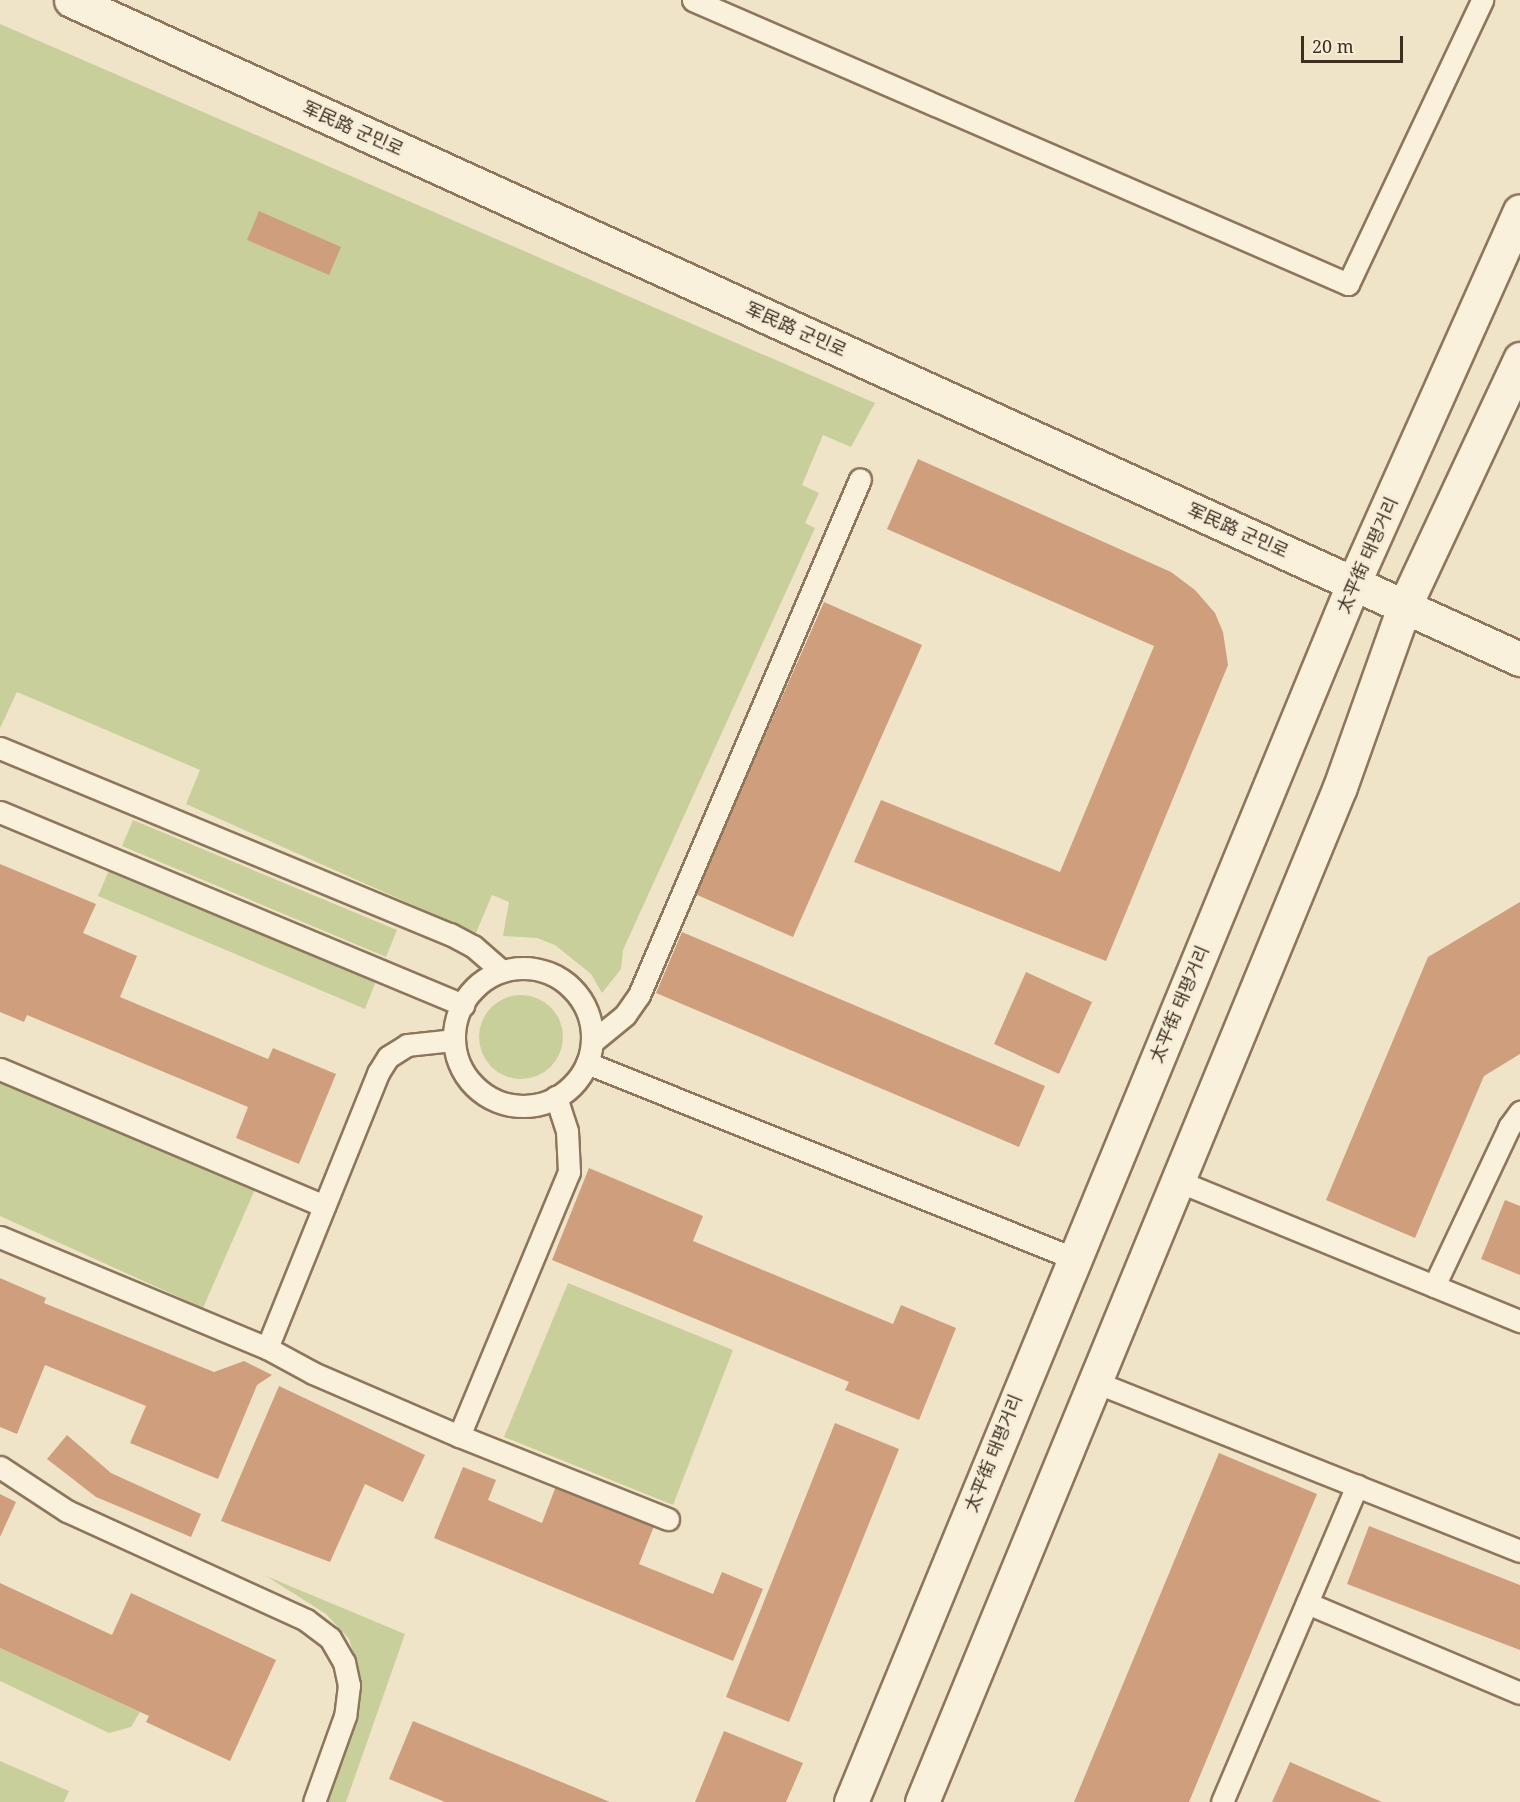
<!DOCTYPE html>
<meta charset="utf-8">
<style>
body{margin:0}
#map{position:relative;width:1520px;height:1802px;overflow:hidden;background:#f0e4c8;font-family:"Noto Serif","Noto Sans SC","Noto Sans KR",serif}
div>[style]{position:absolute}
.green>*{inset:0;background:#c9cf9b}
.round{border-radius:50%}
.building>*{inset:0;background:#cf9f7d}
.roads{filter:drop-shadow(2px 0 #8d765c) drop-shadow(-2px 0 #8d765c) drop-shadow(0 2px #8d765c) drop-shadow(0 -2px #8d765c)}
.service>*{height:21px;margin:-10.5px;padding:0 10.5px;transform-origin:10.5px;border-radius:10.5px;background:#faf1dc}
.service>.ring{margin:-10.5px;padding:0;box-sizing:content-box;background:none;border:21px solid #faf1dc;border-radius:50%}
.tertiary>*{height:33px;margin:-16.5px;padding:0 16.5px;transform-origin:16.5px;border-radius:16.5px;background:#faf1dc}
.secondary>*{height:33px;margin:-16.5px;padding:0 16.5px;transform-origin:16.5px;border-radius:16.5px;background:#faf1dc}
span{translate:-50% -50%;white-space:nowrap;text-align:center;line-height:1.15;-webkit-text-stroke:6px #f7eed8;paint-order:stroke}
.street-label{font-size:18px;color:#3d2e20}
.scale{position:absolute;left:1301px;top:36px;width:102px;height:27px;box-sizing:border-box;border:3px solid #3d2e20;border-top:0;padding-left:8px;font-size:18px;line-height:21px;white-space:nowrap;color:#3d2e20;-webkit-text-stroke:4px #f7eed8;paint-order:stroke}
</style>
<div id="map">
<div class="green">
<i style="clip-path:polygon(0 24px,875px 403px,851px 447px,823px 435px,802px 485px,819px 493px,805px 523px,815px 528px,623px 950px,621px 969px,602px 993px,591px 974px,555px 945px,537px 938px,503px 936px,509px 902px,492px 895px,476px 933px,186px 804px,200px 770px,17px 692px,0 728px)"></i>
<i style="clip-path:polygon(133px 820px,397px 930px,386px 957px,122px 846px)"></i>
<i style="clip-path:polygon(112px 863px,378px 976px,365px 1009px,98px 896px)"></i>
<i class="round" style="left:479px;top:995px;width:84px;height:84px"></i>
<i style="clip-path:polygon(0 1077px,256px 1187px,203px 1308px,0 1216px)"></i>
<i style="clip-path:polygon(568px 1283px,733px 1350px,673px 1505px,504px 1437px)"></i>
<i style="clip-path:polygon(266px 1576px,405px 1634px,346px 1802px,326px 1802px,355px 1725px,360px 1698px,358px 1668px,349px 1639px,326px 1614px)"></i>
<i style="clip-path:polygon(0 1648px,140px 1712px,131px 1727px,109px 1733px,0 1681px)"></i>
<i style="clip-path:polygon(0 1761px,69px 1791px,64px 1802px,0 1802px)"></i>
</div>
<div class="building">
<i style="clip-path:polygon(259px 211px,341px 247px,329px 275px,247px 240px)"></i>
<i style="clip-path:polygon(918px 459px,1171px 572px,1195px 590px,1215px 613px,1223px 632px,1228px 665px,1106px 961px,854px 862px,881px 800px,1060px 872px,1154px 646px,887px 529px)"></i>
<i style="clip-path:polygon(824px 602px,922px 645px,793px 937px,695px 894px)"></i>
<i style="clip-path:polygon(0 864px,96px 904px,83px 933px,137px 956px,120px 997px,268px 1059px,273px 1048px,336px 1074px,299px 1164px,236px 1138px,248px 1107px,27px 1015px,24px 1022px,0 1012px)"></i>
<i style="clip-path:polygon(1520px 902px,1520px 1054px,1484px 1076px,1415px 1238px,1326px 1200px,1428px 957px)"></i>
<i style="clip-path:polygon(682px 932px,1045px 1086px,1019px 1147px,656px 993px)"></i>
<i style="clip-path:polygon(1026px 972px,1092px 1002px,1059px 1074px,994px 1044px)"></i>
<i style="clip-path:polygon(589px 1168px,703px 1216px,693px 1241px,893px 1324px,901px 1305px,956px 1328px,919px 1420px,845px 1390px,849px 1382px,552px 1260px)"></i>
<i style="clip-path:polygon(1505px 1200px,1520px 1206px,1520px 1275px,1481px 1259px)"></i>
<i style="clip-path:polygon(0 1278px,46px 1298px,44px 1303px,214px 1372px,244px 1361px,272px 1375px,257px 1385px,218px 1479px,130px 1443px,146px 1406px,45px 1365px,17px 1434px,0 1427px)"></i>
<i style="clip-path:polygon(279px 1386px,425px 1455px,403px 1502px,365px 1484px,330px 1562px,221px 1521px)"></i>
<i style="clip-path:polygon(835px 1423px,899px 1449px,789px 1722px,726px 1697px)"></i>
<i style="clip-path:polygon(67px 1435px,111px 1473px,201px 1514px,191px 1537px,96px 1497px,47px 1459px)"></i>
<i style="clip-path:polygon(1219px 1453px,1317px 1494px,1189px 1802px,1074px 1802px)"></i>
<i style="clip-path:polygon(463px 1467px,496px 1480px,488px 1500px,542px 1523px,556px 1486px,654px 1526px,639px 1564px,713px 1594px,722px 1572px,763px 1589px,733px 1661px,434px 1538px)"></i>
<i style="clip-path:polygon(0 1494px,16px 1502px,0 1537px)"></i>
<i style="clip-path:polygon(1369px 1526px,1520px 1585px,1520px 1650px,1347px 1584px)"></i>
<i style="clip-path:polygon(0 1583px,112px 1635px,131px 1593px,276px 1660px,230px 1761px,146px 1722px,149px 1716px,0 1648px)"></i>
<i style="clip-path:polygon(413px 1721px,610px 1802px,445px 1802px,389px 1779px)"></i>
<i style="clip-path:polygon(724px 1731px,803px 1763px,786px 1802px,695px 1802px)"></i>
<i style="clip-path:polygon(1290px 1762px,1382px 1802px,1272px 1802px)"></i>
</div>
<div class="roads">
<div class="service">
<i style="left:693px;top:0;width:714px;rotate:23.44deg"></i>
<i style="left:1348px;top:284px;width:314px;rotate:-64.7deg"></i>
<i style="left:0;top:748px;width:487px;rotate:22.5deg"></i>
<i style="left:450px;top:934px;width:26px;rotate:28deg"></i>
<i style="left:473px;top:946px;width:38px;rotate:41deg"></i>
<i style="left:0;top:812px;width:502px;rotate:22.63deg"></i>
<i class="ring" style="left:454px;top:968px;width:117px;height:117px"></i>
<i style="left:592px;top:1042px;width:43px;rotate:-39.3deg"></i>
<i style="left:625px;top:1015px;width:24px;rotate:-55deg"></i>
<i style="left:639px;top:995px;width:561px;rotate:-66.81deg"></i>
<i style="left:587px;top:1063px;width:524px;rotate:21.86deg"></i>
<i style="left:0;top:1069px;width:352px;rotate:22.9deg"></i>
<i style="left:1178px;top:1181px;width:370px;rotate:22.3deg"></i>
<i style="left:0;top:1237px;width:289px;rotate:22.6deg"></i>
<i style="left:267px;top:1348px;width:52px;rotate:28.5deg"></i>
<i style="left:313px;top:1373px;width:159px;rotate:23.3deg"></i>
<i style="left:459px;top:1436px;width:225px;rotate:21.7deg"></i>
<i style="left:1434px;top:1286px;width:176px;rotate:-64.7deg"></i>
<i style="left:1509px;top:1127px;width:19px;rotate:-54deg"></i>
<i style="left:267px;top:1348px;width:297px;rotate:-68deg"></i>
<i style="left:378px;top:1073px;width:19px;rotate:-58deg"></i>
<i style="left:388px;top:1057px;width:22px;rotate:-32deg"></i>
<i style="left:407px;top:1045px;width:47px;rotate:-6.1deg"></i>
<i style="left:1095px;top:1382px;width:457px;rotate:21.7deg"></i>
<i style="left:459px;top:1436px;width:286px;rotate:-67.4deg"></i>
<i style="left:569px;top:1172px;width:41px;rotate:-92.8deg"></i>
<i style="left:567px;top:1131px;width:36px;rotate:-108deg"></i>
<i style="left:0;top:1467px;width:80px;rotate:33.3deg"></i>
<i style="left:67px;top:1511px;width:263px;rotate:24.5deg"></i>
<i style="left:306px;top:1620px;width:30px;rotate:37deg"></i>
<i style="left:330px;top:1638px;width:28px;rotate:60deg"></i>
<i style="left:344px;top:1662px;width:24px;rotate:78deg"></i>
<i style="left:349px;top:1685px;width:31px;rotate:97deg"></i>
<i style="left:345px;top:1716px;width:91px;rotate:109.8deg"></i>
<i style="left:1307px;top:1603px;width:231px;rotate:22.9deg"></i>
<i style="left:1222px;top:1802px;width:344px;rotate:-66.9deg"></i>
</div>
<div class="tertiary">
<i style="left:71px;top:0;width:1592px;rotate:24.46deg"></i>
</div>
<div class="secondary">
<i style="left:851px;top:1802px;width:1320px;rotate:-67.59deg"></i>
<i style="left:1354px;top:582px;width:406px;rotate:-65.9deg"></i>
<i style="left:922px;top:1802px;width:1098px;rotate:-67.62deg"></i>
<i style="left:1340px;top:787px;width:191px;rotate:-70.4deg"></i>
<i style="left:1404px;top:607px;width:274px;rotate:-64.9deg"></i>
</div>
</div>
<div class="street-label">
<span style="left:353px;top:128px;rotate:24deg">军民路 군민로</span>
<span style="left:796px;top:329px;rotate:24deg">军民路 군민로</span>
<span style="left:1238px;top:530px;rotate:24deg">军民路 군민로</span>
<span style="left:1367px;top:555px;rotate:-66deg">太平街 태평거리</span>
<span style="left:1179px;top:1004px;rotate:-67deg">太平街 태평거리</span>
<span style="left:993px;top:1453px;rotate:-68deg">太平街 태평거리</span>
</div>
<div class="scale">20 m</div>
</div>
